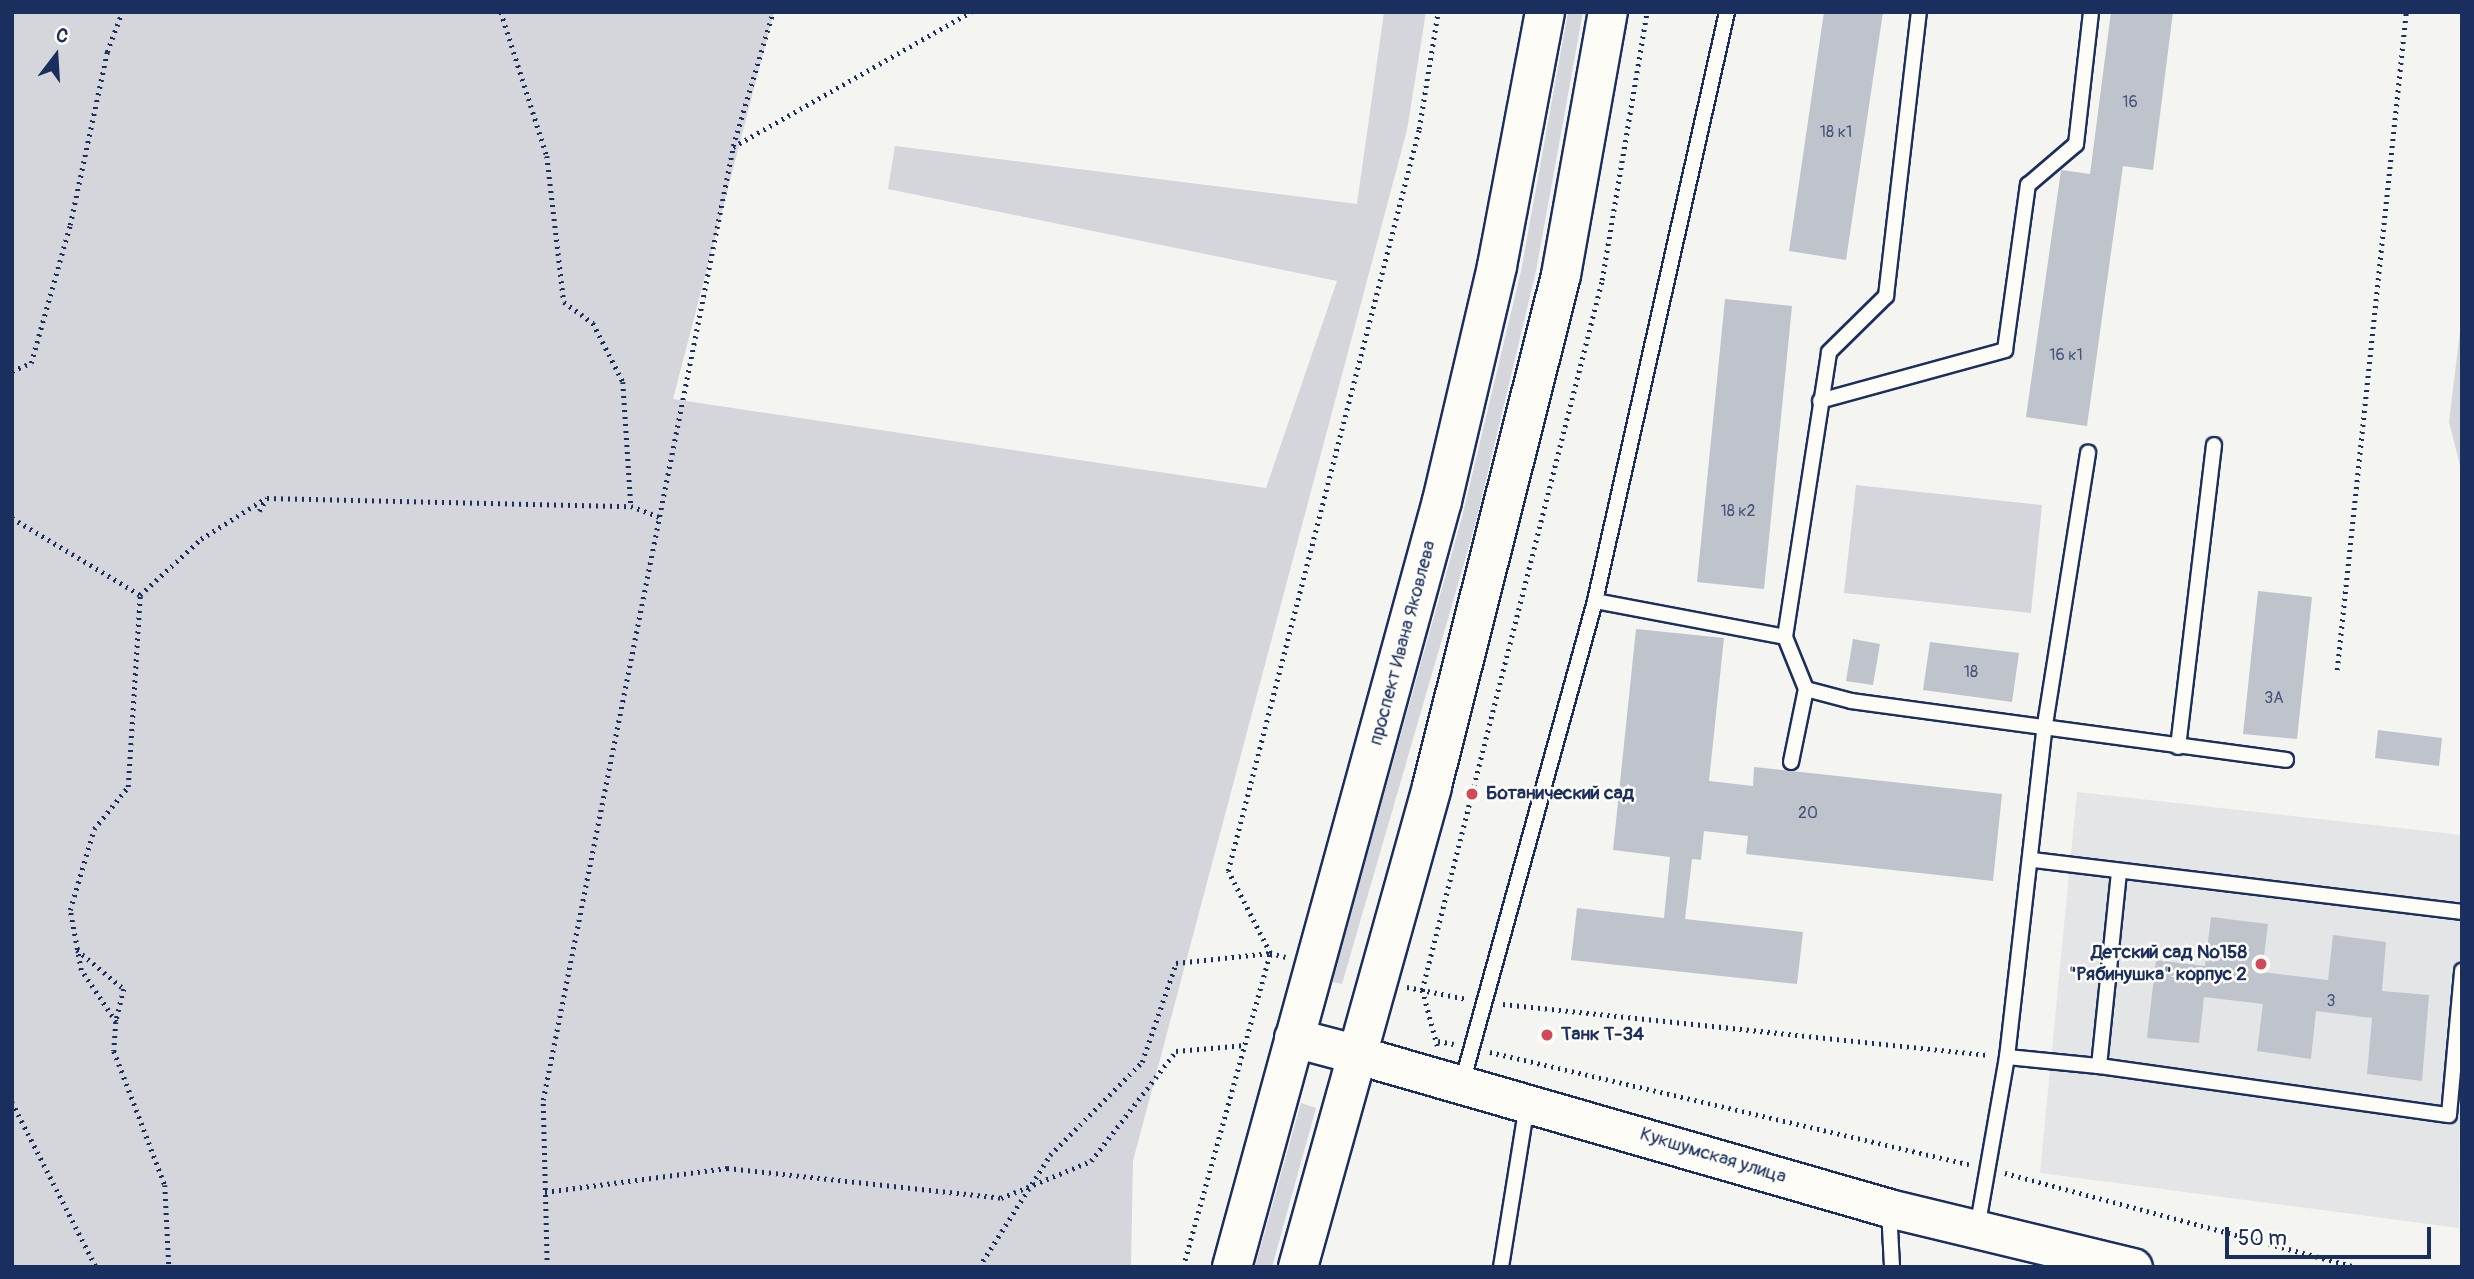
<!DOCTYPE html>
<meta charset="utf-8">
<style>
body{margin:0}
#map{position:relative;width:2474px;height:1279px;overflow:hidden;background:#f4f4f1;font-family:Pangolin,sans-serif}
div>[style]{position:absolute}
.built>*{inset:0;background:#e4e5e6}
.green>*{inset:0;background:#d4d6db}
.building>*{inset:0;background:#bfc3cc}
.path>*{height:4.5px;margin-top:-2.25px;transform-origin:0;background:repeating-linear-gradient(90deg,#1b2f5e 0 2px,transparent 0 7px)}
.roads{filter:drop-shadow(2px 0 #1b2f5e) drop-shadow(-2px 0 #1b2f5e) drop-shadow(0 2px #1b2f5e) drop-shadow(0 -2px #1b2f5e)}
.lane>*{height:14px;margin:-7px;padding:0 7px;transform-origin:7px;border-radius:7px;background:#fdfcf7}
.secondary>*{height:37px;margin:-18.5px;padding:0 18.5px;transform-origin:18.5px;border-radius:18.5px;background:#fdfcf7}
.primary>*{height:38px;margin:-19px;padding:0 19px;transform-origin:19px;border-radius:19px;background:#fdfcf7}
.dots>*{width:19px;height:19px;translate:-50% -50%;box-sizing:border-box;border:4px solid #fdfcf7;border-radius:50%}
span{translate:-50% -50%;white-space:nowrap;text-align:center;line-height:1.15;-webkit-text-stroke:5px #fdfcf7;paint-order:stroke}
.number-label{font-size:16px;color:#44547a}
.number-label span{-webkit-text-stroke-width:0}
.street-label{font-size:19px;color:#1b2f5e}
.poi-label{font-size:19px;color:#1b2f5e;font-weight:700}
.left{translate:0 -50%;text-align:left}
.right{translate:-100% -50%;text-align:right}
.frame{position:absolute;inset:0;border:14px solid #1b2f5e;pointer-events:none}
.north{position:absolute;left:21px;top:21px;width:70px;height:70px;-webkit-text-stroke:5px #fdfcf7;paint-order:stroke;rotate:17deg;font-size:19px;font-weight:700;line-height:28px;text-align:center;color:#1b2f5e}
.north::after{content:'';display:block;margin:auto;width:24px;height:32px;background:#1b2f5e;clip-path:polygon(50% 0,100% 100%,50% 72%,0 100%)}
.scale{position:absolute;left:2225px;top:1227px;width:206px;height:32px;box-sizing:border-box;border:4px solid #1b2f5e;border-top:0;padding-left:9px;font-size:21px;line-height:24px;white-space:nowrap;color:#1b2f5e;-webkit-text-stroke:5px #fdfcf7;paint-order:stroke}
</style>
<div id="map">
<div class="built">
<i style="clip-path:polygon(2077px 792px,2462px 835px,2459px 1228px,2040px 1173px)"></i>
</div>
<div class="green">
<i style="clip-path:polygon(12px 12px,774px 12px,673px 399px,1266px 488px,1337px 281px,888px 189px,895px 146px,1357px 204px,1384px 12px,1426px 12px,1407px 130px,1133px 1161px,1131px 1267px,12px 1267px)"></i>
<i style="clip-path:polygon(1568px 12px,1583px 12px,1536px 271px,1476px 522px,1342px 984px,1333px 982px,1335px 969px,1462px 517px,1521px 271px)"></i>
<i style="clip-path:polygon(2462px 315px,2462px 473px,2449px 422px)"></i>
<i style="clip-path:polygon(1856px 485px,2042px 505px,2031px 613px,1844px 593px)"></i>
<i style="clip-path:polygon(1301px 1103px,1316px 1108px,1272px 1267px,1255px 1267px)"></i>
</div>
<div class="building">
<i style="clip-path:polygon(1824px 12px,1883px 12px,1846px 260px,1789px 251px)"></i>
<i style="clip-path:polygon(2111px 12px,2173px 12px,2153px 170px,2123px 166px,2087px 426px,2026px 417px,2061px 170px,2090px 174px)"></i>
<i style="clip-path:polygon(1725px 299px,1792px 306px,1764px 589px,1697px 582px)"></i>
<i style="clip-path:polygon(2258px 591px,2312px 597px,2297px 739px,2243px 734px)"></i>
<i style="clip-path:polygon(1636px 629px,1724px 638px,1709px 781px,1753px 786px,1754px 767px,2002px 794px,1993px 881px,1746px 854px,1748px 836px,1704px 831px,1701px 860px,1692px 859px,1685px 919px,1803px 932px,1797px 984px,1571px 960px,1577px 908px,1664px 918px,1670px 857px,1613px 850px)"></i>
<i style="clip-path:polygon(1853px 639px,1880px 644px,1873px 685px,1846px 681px)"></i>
<i style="clip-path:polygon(1930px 642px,2019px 653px,2012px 702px,1923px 690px)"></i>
<i style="clip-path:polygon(2378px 730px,2442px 738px,2439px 766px,2375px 758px)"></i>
<i style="clip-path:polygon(2211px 917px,2268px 924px,2262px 972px,2328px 980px,2333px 935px,2386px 942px,2382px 991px,2429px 995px,2422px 1081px,2367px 1074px,2372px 1018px,2316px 1011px,2311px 1059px,2257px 1051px,2263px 1004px,2204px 997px,2199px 1043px,2147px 1038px,2156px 960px,2205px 966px)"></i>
</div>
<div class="path">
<i style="left:501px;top:12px;width:151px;rotate:72.3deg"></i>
<i style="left:547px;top:156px;width:147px;rotate:83.4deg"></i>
<i style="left:564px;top:302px;width:36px;rotate:36deg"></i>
<i style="left:593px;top:323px;width:66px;rotate:63deg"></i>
<i style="left:623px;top:382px;width:124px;rotate:86.3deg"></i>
<i style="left:733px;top:146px;width:140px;rotate:-73.4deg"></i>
<i style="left:12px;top:371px;width:21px;rotate:-23deg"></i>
<i style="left:31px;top:363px;width:143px;rotate:-74.2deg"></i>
<i style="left:70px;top:225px;width:177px;rotate:-77.9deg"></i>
<i style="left:107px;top:52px;width:43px;rotate:-69.4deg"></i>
<i style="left:259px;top:511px;width:15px;rotate:-58deg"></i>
<i style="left:267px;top:498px;width:364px;rotate:1.3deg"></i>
<i style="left:631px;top:506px;width:30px;rotate:21deg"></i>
<i style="left:12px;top:518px;width:149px;rotate:31deg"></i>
<i style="left:140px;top:595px;width:83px;rotate:-42.6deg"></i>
<i style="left:201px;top:539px;width:77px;rotate:-32.2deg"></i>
<i style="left:2337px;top:670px;width:662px;rotate:-84.01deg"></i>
<i style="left:77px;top:950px;width:61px;rotate:39.7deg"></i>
<i style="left:124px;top:989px;width:34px;rotate:104deg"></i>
<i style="left:116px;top:1022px;width:63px;rotate:-123.9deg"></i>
<i style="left:81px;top:970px;width:61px;rotate:-100.4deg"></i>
<i style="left:70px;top:910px;width:84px;rotate:-73.5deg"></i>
<i style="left:94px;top:829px;width:54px;rotate:-51deg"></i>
<i style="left:128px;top:787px;width:192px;rotate:-86.4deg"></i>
<i style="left:1407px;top:987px;width:61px;rotate:11.3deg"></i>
<i style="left:1503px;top:1004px;width:489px;rotate:6deg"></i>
<i style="left:116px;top:1022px;width:29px;rotate:94deg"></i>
<i style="left:114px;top:1051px;width:143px;rotate:69.2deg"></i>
<i style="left:165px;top:1185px;width:82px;rotate:87.2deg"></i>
<i style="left:1438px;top:1041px;width:16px;rotate:11deg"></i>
<i style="left:1437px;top:1046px;width:58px;rotate:-105deg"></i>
<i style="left:1422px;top:990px;width:732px;rotate:-75.77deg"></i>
<i style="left:1602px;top:280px;width:272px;rotate:-80.5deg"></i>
<i style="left:1490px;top:1052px;width:492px;rotate:13.2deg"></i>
<i style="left:12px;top:1102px;width:185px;rotate:63deg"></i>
<i style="left:2005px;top:1173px;width:362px;rotate:15deg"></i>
<i style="left:545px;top:1192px;width:184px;rotate:-7.5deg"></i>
<i style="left:727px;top:1168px;width:276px;rotate:6.2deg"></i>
<i style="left:1001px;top:1198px;width:97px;rotate:-22.3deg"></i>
<i style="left:1091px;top:1161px;width:139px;rotate:-52.3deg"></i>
<i style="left:1176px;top:1051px;width:70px;rotate:-4.9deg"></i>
<i style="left:12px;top:1267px;width:2px"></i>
<i style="left:547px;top:1267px;width:167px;rotate:-91.4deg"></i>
<i style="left:543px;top:1100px;width:972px;rotate:-78.72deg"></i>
<i style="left:733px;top:147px;width:274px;rotate:-29.6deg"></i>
<i style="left:979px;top:1267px;width:133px;rotate:-57.6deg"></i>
<i style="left:1050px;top:1155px;width:131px;rotate:-45.3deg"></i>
<i style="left:1142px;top:1062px;width:105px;rotate:-71deg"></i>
<i style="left:1176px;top:963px;width:95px;rotate:-6.1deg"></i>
<i style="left:1270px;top:953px;width:16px;rotate:14deg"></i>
<i style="left:1183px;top:1267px;width:326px;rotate:-74.5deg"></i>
<i style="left:1270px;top:953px;width:92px;rotate:-117.1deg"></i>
<i style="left:1228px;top:871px;width:766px;rotate:-75.56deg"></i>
<i style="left:1419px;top:129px;width:119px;rotate:-80.8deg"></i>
</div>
<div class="roads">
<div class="lane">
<i style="left:1820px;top:401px;width:192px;rotate:-15.4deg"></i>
<i style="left:2005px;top:350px;width:167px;rotate:-82.1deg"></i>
<i style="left:2028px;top:185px;width:63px;rotate:-40.5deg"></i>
<i style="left:2076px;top:144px;width:133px;rotate:-83.5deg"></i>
<i style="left:1595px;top:601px;width:193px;rotate:10.7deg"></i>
<i style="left:1785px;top:637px;width:288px;rotate:-81.2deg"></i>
<i style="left:1829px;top:352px;width:80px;rotate:-44.5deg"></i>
<i style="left:1886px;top:296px;width:286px;rotate:-83.4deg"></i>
<i style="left:1785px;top:637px;width:56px;rotate:68deg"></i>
<i style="left:1806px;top:689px;width:47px;rotate:14.9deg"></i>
<i style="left:1851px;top:701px;width:439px;rotate:7.7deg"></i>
<i style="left:2178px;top:747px;width:304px;rotate:-83.2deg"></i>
<i style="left:1791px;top:762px;width:75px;rotate:-78.4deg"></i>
<i style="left:2033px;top:860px;width:432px;rotate:6.9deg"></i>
<i style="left:2007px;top:1057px;width:92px;rotate:5.6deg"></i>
<i style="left:2099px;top:1066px;width:195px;rotate:-84.1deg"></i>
<i style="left:2099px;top:1066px;width:353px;rotate:8deg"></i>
<i style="left:2449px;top:1115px;width:145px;rotate:-84.8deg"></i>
<i style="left:1462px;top:1083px;width:500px;rotate:-74.57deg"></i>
<i style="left:1595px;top:601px;width:604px;rotate:-77.37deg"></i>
<i style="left:1889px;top:1209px;width:58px;rotate:87deg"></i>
<i style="left:1977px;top:1229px;width:175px;rotate:-80.1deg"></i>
<i style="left:2007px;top:1057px;width:328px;rotate:-83.5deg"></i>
<i style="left:2044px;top:731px;width:282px;rotate:-81deg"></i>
<i style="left:1501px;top:1267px;width:164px;rotate:-80.9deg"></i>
</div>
<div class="secondary">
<i style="left:1358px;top:1055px;width:553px;rotate:16.07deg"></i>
<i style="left:1889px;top:1208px;width:251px;rotate:13.6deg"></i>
</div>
<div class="primary">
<i style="left:1294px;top:1038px;width:66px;rotate:14.9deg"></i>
<i style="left:1232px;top:1267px;width:794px;rotate:-74.67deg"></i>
<i style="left:1442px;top:501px;width:241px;rotate:-76.8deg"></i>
<i style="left:1497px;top:266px;width:258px;rotate:-79.3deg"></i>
<i style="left:1298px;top:1267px;width:499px;rotate:-74.4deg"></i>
<i style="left:1432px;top:786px;width:527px;rotate:-75.83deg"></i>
<i style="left:1561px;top:275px;width:267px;rotate:-79.9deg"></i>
</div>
</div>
<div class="dots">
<i style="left:1472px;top:794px;background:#d1495b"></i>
<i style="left:2261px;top:964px;background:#d1495b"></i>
<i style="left:1547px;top:1035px;background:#d1495b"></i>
</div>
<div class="number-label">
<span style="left:2130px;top:102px">16</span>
<span style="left:1836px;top:132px">18 к1</span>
<span style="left:2066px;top:355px">16 к1</span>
<span style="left:1738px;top:511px">18 к2</span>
<span style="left:1971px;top:672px">18</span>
<span style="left:2274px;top:698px">3А</span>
<span style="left:1808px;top:813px">20</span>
<span style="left:2331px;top:1001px">3</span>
</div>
<div class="street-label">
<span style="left:1403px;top:643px;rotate:-75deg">проспект Ивана Яковлева</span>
<span style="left:1713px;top:1156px;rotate:17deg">Кукшумская улица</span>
</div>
<div class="poi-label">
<span class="left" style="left:1486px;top:794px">Ботанический сад</span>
<span class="right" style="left:2247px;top:964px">Детский сад №158<br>"Рябинушка" корпус 2</span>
<span class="left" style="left:1561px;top:1035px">Танк Т-34</span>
</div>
<div class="frame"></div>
<div class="north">С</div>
<div class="scale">50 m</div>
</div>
